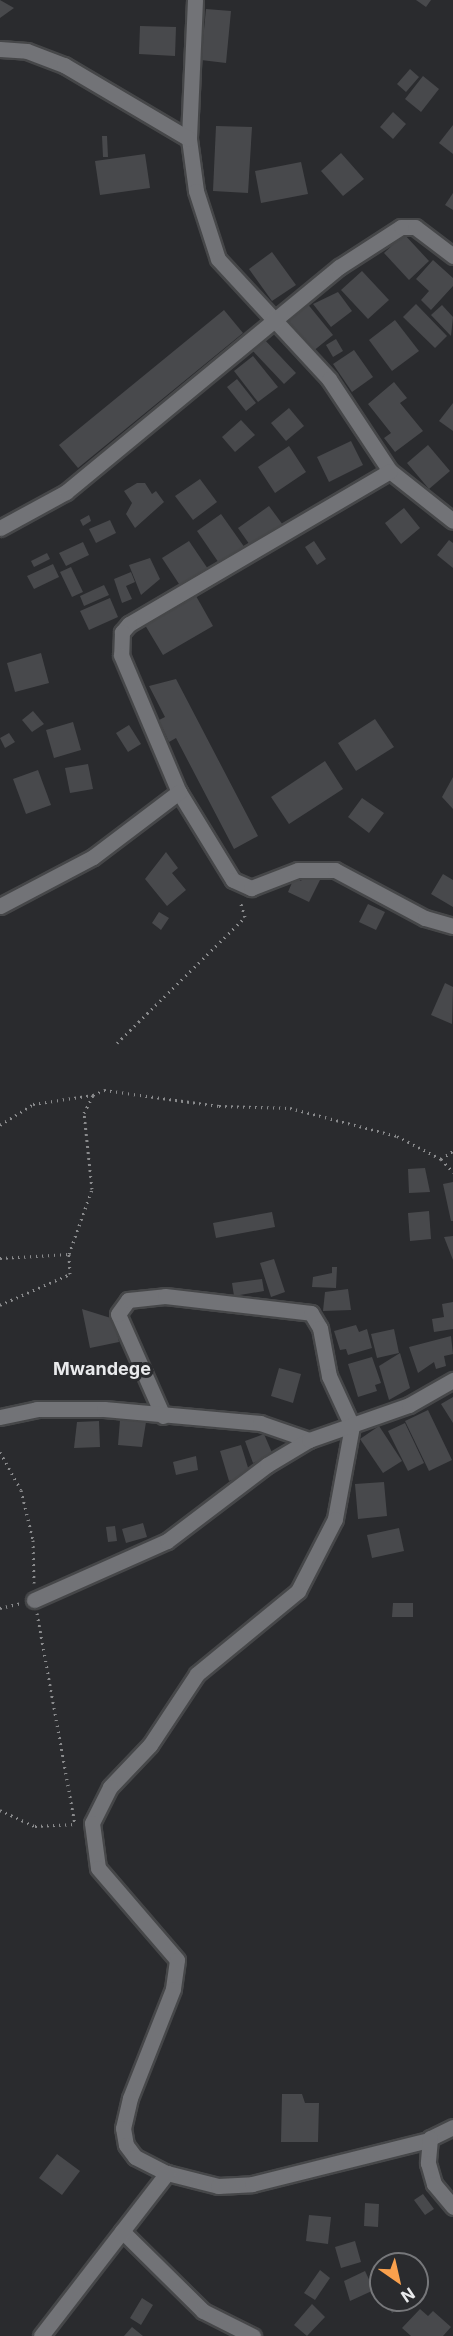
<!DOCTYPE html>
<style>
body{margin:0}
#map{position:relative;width:453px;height:2336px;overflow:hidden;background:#2a2b2e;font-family:Inter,sans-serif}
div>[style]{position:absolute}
.building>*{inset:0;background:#48494c}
.path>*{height:3px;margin-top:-1.5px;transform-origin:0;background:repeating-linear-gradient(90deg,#898a8c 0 1.5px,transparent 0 6px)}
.roads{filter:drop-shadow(2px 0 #464749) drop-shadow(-2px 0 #464749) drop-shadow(0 2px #464749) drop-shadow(0 -2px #464749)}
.minor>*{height:15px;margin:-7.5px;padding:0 7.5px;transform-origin:7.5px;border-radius:7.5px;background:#727377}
span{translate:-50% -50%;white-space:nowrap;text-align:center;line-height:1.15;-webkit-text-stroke:6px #2a2b2e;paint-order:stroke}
.quarter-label{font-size:18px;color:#e9eaec;font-weight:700}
.north{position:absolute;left:369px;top:2252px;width:60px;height:60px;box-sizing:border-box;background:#2a2b2e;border:2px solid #76777a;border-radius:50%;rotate:146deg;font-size:16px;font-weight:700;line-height:24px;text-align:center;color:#e9eaec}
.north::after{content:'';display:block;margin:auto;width:21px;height:27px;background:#f9a04d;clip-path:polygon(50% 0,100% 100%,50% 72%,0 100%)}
</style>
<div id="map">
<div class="building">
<i style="clip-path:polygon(0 0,14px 8px,0 18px)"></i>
<i style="clip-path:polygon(416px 0,431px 0,426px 7px)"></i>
<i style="clip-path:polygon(206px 9px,231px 11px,226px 63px,201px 60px)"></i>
<i style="clip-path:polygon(140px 26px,176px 27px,175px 56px,139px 54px)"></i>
<i style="clip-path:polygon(410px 69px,419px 77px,406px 92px,397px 84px)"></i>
<i style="clip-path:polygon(423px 76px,439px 89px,421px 112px,405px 99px)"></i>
<i style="clip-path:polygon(393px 112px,406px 124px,393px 139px,380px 127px)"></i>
<i style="clip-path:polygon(453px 125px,453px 154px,439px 143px)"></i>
<i style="clip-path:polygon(216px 126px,252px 127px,248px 193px,213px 191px)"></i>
<i style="clip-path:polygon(102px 136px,107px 136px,108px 157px,103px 157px)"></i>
<i style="clip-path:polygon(341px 153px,364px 179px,343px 196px,321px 171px)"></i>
<i style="clip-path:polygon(145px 154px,150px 188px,100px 195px,95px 161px)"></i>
<i style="clip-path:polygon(301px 162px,308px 194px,261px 203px,255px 171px)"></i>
<i style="clip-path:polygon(453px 193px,453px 210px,445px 205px)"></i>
<i style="clip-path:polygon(404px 234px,429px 261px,409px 280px,384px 253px)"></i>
<i style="clip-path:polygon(272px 252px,296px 285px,272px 301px,249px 269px)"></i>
<i style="clip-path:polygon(433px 260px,453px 278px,453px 286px,431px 310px,421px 300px,429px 291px,416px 279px)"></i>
<i style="clip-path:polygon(362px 271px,389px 300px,368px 319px,341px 290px)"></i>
<i style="clip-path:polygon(338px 292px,352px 311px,331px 327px,313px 304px)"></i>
<i style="clip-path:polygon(306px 302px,333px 335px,312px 352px,285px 320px)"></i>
<i style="clip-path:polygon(416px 304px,447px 336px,435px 348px,403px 317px)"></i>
<i style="clip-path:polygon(442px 305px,453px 317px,451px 336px,431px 315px)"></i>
<i style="clip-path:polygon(224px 310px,243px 333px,78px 468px,59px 445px)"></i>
<i style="clip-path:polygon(395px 320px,419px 351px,392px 371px,369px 340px)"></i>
<i style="clip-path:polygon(263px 338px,296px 373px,284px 384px,251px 349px)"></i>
<i style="clip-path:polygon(336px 339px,343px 351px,333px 357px,326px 345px)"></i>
<i style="clip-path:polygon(354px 350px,373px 377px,352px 392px,333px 364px)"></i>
<i style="clip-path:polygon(253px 356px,278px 387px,258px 402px,234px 371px)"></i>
<i style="clip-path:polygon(237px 379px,256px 403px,246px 411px,227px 387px)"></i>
<i style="clip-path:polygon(394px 382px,407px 398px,400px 403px,423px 431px,395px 452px,384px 438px,391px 433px,368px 404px)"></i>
<i style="clip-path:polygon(453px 403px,453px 431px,439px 421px)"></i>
<i style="clip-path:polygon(289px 408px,304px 426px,286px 441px,271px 423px)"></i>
<i style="clip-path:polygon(241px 420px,255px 435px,235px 452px,222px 437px)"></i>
<i style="clip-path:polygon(351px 441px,363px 465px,329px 482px,317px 457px)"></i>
<i style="clip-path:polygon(428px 445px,450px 471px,429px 489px,407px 463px)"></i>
<i style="clip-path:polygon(289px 446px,306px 472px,275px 493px,258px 467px)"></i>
<i style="clip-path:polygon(200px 479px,217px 502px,193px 520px,175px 496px)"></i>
<i style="clip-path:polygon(137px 483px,145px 483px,152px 494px,156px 491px,164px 502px,135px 528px,126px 514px,132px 503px,124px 491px)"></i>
<i style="clip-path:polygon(269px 506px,283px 525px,252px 548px,238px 528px)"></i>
<i style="clip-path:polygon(404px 508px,420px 528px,401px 544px,385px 523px)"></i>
<i style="clip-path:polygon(221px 514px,245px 548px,221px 566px,197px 531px)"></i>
<i style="clip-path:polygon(89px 515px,91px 521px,83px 526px,80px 520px)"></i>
<i style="clip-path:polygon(110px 520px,116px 533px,96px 543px,89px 529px)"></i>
<i style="clip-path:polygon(449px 540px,453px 543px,453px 568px,437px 555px)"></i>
<i style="clip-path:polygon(189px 541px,208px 569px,181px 587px,162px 558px)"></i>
<i style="clip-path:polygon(314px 541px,326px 559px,317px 565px,305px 547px)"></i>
<i style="clip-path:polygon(83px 542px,89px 555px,66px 566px,59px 553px)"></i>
<i style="clip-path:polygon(47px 553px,50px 559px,34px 567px,31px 561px)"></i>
<i style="clip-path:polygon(150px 558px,160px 579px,141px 595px,129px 565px)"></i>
<i style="clip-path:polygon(53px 564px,59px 577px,34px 589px,27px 576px)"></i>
<i style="clip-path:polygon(71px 567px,83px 592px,72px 597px,60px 572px)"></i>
<i style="clip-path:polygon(131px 572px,135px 582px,126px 586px,132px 599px,122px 603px,114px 579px)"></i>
<i style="clip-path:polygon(104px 585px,109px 595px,84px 606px,80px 596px)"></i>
<i style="clip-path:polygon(196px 596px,213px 626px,163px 655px,145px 625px)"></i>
<i style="clip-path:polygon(110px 598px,118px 617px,89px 630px,80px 611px)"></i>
<i style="clip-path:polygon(41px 653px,49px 683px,15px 692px,7px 663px)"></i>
<i style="clip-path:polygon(176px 679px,258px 836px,234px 849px,176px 738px,169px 742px,159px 720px,165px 717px,149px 686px)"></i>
<i style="clip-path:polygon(33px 711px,44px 724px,32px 732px,22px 720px)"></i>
<i style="clip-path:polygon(375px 719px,394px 747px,356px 771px,338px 743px)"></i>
<i style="clip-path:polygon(73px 722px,81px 750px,54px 758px,46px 730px)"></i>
<i style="clip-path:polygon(129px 725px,141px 744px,128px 752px,116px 733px)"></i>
<i style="clip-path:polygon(9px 733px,15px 742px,5px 748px,0 738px)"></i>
<i style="clip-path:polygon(325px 761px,343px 789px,289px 824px,271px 797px)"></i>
<i style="clip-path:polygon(88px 764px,93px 789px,70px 793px,65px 768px)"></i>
<i style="clip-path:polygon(38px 770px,51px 805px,26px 814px,13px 779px)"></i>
<i style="clip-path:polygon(453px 777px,453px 809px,442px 797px)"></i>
<i style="clip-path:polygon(362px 798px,384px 813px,369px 833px,348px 817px)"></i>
<i style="clip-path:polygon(166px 852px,178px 868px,172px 873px,186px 890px,167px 906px,145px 879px)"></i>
<i style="clip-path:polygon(305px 873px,322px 876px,309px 902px,288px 892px,294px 878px,301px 881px)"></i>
<i style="clip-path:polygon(443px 874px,453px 880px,453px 907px,431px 894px)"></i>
<i style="clip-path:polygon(368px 904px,385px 912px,376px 930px,359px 922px)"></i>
<i style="clip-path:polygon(159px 912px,169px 918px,161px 930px,152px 923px)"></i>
<i style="clip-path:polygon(445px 983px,453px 987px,452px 1024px,431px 1015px)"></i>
<i style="clip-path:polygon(425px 1168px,430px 1192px,409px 1193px,408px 1169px)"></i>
<i style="clip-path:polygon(453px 1182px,453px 1221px,451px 1221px,443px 1184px)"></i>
<i style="clip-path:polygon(429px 1211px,431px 1239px,410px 1241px,408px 1213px)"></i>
<i style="clip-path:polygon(272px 1212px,275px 1227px,216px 1238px,213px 1223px)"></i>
<i style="clip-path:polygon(453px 1236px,453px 1260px,444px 1237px)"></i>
<i style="clip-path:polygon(274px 1259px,285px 1292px,271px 1297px,260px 1263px)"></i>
<i style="clip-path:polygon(332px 1267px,337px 1267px,336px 1288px,312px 1287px,313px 1277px,332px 1273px)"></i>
<i style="clip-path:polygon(262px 1279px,264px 1291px,234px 1296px,232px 1283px)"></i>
<i style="clip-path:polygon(348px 1289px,351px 1310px,323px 1311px,325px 1292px)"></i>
<i style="clip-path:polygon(453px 1302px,453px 1329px,434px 1332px,432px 1319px,444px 1317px,442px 1304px)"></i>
<i style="clip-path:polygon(82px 1309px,114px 1319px,119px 1342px,90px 1348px)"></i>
<i style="clip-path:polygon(356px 1325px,359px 1332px,367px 1329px,372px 1348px,348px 1355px,346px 1349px,340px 1350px,334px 1331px)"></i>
<i style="clip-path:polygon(394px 1329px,399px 1353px,377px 1358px,371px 1334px)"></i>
<i style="clip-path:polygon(451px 1336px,453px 1354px,444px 1356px,446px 1366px,436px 1369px,434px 1362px,418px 1373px,409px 1347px)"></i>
<i style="clip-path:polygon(400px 1353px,410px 1388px,389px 1400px,379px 1366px)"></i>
<i style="clip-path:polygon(372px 1357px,381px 1383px,375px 1385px,377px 1391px,358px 1397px,348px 1364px)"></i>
<i style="clip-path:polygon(279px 1368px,301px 1374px,293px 1403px,271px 1396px)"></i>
<i style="clip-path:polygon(453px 1397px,453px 1423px,441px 1404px)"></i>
<i style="clip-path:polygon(428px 1410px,452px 1460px,429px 1471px,405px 1421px)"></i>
<i style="clip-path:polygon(120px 1420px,146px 1422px,142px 1447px,118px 1445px)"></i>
<i style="clip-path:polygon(99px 1421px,100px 1447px,74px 1448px,77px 1422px)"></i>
<i style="clip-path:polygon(405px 1423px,424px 1463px,408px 1471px,388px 1431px)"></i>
<i style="clip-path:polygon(379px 1426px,402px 1461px,383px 1473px,360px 1439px)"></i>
<i style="clip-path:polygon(264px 1434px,273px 1455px,253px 1463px,245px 1441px)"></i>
<i style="clip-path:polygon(241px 1445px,250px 1474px,229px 1481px,220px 1451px)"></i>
<i style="clip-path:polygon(196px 1456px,198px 1470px,176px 1475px,173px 1462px)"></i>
<i style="clip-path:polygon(384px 1482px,387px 1516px,358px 1519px,355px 1484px)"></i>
<i style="clip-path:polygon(143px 1523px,147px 1537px,126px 1543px,122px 1529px)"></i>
<i style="clip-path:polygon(115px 1526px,117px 1541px,108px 1542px,106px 1527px)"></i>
<i style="clip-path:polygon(399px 1528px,404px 1551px,372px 1558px,367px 1535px)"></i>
<i style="clip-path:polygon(393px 1603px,413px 1603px,413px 1617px,392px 1617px)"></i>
<i style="clip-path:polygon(282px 2094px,302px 2094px,305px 2103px,319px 2103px,318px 2142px,281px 2142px)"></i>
<i style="clip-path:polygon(57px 2154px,80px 2171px,62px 2195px,39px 2178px)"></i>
<i style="clip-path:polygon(423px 2194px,434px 2209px,425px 2215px,414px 2200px)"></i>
<i style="clip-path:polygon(365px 2203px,379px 2204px,378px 2227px,364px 2226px)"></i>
<i style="clip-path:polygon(309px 2215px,331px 2217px,328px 2244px,306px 2241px)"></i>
<i style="clip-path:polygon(355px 2241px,361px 2262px,341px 2268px,335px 2247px)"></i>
<i style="clip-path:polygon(320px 2270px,330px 2278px,315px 2300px,304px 2293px)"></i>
<i style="clip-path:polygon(365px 2271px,374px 2290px,350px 2301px,344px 2281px)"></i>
<i style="clip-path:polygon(381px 2278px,381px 2296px,372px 2284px)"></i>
<i style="clip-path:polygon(142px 2298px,153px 2305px,141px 2325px,130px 2318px)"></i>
<i style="clip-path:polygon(384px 2300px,411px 2300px,392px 2313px)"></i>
<i style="clip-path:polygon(312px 2304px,325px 2317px,307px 2336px,294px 2325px)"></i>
<i style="clip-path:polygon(420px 2309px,428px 2316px,433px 2311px,451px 2327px,443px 2336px,411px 2336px,402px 2328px)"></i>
<i style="clip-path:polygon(132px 2327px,143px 2336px,124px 2336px)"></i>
</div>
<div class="path">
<i style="left:117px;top:1043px;width:180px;rotate:-44.5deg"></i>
<i style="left:245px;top:917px;width:17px;rotate:-107deg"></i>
<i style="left:0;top:1125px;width:39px;rotate:-32deg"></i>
<i style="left:33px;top:1104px;width:61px;rotate:-8.5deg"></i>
<i style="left:441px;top:1159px;width:14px;rotate:-34deg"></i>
<i style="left:0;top:1258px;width:69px;rotate:-3.3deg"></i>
<i style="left:0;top:1305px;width:77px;rotate:-23.9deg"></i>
<i style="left:70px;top:1274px;width:20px;rotate:-93deg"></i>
<i style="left:69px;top:1254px;width:69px;rotate:-70.5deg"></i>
<i style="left:92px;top:1189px;width:76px;rotate:-96deg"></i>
<i style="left:84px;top:1113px;width:20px;rotate:-63deg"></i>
<i style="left:93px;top:1095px;width:12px;rotate:-24deg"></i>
<i style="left:104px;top:1090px;width:116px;rotate:7.9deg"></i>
<i style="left:219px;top:1106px;width:71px;rotate:1.6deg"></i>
<i style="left:290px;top:1108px;width:111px;rotate:14.7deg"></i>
<i style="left:397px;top:1136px;width:50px;rotate:27.6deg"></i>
<i style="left:441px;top:1159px;width:18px;rotate:47deg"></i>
<i style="left:0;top:1452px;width:43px;rotate:61.1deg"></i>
<i style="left:21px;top:1490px;width:51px;rotate:76.5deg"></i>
<i style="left:33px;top:1540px;width:43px;rotate:88.7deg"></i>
<i style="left:0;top:1608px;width:22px;rotate:-13deg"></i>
<i style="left:37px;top:1613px;width:214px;rotate:79.8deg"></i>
<i style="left:0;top:1810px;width:38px;rotate:25deg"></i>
<i style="left:35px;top:1826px;width:40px;rotate:-2.9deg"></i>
</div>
<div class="roads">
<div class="minor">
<i style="left:195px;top:0;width:139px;rotate:92.5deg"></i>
<i style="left:189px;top:139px;width:52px;rotate:82.3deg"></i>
<i style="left:196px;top:191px;width:71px;rotate:72.1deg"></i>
<i style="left:218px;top:259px;width:163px;rotate:47.2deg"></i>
<i style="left:329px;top:379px;width:110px;rotate:56.5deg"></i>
<i style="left:390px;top:471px;width:80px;rotate:38.4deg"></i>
<i style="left:0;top:49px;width:27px;rotate:4deg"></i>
<i style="left:27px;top:51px;width:40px;rotate:21deg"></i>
<i style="left:64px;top:65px;width:145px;rotate:30.6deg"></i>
<i style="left:390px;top:471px;width:303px;rotate:149.6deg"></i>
<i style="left:129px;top:624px;width:11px;rotate:131deg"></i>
<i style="left:122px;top:632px;width:23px;rotate:92deg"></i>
<i style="left:121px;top:655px;width:149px;rotate:67.1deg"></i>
<i style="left:179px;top:792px;width:103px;rotate:58.5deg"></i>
<i style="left:233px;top:880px;width:20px;rotate:24deg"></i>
<i style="left:251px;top:888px;width:50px;rotate:-21deg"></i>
<i style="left:298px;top:870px;width:37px"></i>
<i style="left:335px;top:870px;width:102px;rotate:28.1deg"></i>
<i style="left:425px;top:918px;width:29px;rotate:16deg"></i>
<i style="left:0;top:528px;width:75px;rotate:-28.6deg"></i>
<i style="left:66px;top:492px;width:354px;rotate:-39.5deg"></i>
<i style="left:339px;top:267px;width:74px;rotate:-32.8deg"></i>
<i style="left:401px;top:227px;width:14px"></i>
<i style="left:415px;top:227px;width:48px;rotate:37.3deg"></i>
<i style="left:0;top:906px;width:105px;rotate:-27.8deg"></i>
<i style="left:93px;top:857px;width:108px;rotate:-37.1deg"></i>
<i style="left:163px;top:1416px;width:111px;rotate:-113.8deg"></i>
<i style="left:118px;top:1314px;width:17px;rotate:-54deg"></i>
<i style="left:128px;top:1300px;width:37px;rotate:-6deg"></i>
<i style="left:165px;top:1296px;width:147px;rotate:6.6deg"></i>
<i style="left:311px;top:1313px;width:17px;rotate:59deg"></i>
<i style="left:320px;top:1328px;width:49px;rotate:79.4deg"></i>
<i style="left:329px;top:1376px;width:55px;rotate:65.3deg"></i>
<i style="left:352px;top:1426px;width:95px;rotate:100.4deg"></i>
<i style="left:335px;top:1519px;width:81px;rotate:117.2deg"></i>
<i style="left:298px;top:1591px;width:131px;rotate:140.6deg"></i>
<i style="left:197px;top:1674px;width:85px;rotate:123.5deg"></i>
<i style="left:150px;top:1745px;width:58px;rotate:133.6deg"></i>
<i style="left:110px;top:1787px;width:40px;rotate:116.6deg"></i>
<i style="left:92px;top:1823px;width:45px;rotate:82.4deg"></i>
<i style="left:98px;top:1868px;width:121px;rotate:49.3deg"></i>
<i style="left:177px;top:1960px;width:29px;rotate:98deg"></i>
<i style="left:173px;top:1989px;width:117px;rotate:111.5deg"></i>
<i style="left:130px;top:2098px;width:31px;rotate:103deg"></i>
<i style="left:123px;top:2128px;width:17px;rotate:80deg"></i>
<i style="left:126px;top:2145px;width:15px;rotate:53deg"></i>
<i style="left:135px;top:2157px;width:36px;rotate:27deg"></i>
<i style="left:167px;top:2173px;width:53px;rotate:14.3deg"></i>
<i style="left:218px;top:2186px;width:34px;rotate:-3deg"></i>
<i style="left:252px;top:2184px;width:182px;rotate:-14deg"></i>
<i style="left:0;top:1417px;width:38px;rotate:-12deg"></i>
<i style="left:37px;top:1409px;width:67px"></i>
<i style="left:104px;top:1409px;width:157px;rotate:5.1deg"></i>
<i style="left:260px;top:1423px;width:52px;rotate:19.1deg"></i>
<i style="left:34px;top:1600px;width:145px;rotate:-23.9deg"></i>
<i style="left:167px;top:1541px;width:126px;rotate:-37.2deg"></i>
<i style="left:267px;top:1465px;width:49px;rotate:-30.8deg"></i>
<i style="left:309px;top:1440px;width:106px;rotate:-19.3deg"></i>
<i style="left:409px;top:1405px;width:51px;rotate:-29.6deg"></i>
<i style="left:453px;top:2127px;width:25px;rotate:154deg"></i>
<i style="left:430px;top:2138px;width:25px;rotate:95deg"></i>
<i style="left:428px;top:2163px;width:22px;rotate:74deg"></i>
<i style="left:434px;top:2184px;width:30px;rotate:50deg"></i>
<i style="left:122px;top:2231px;width:114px;rotate:44.6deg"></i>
<i style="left:203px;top:2311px;width:56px;rotate:26.6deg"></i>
<i style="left:41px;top:2336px;width:206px;rotate:-52.3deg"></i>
</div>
</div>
<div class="quarter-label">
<span style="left:102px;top:1369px">Mwandege</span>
</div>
<div class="north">N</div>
</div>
